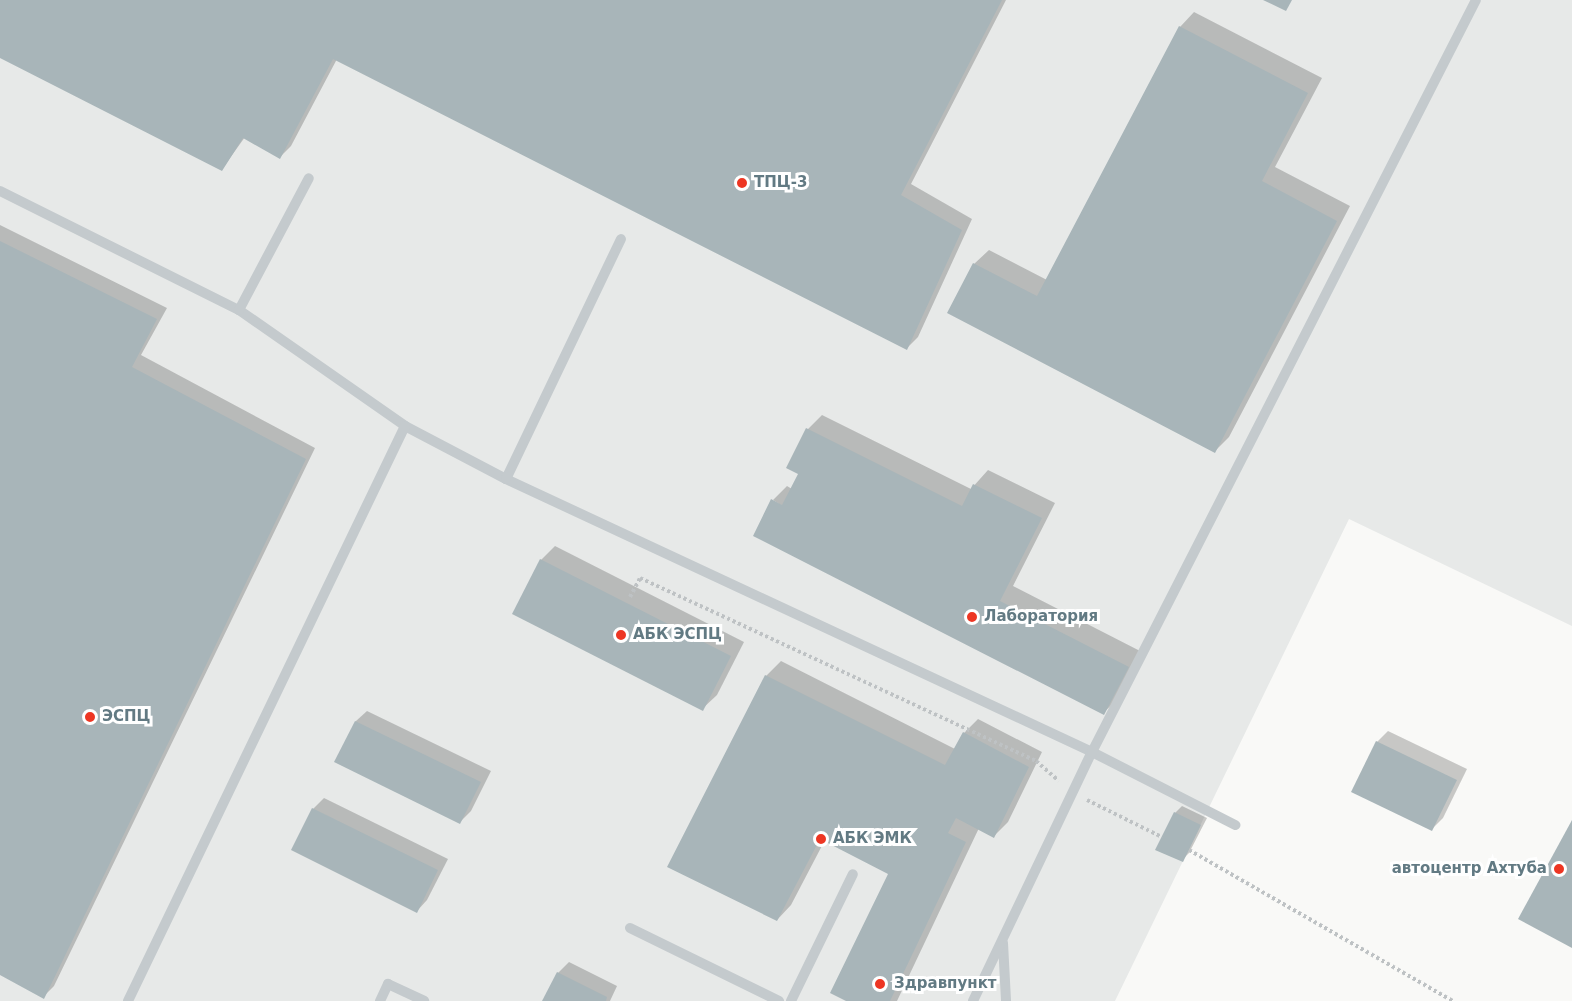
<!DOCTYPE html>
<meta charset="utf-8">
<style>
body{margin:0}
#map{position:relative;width:1572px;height:1001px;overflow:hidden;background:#f9f9f7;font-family:"DejaVu Sans",sans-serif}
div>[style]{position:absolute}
.built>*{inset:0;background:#e7e9e8}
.shadow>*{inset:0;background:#0003}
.building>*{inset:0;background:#a8b5b9}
.path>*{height:4px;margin-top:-2px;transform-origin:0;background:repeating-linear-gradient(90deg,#bec2c4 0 3px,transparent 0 6px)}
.service>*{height:10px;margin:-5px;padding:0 5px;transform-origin:5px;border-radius:5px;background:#c4cacd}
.dots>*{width:16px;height:16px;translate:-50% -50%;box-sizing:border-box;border:3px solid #fff;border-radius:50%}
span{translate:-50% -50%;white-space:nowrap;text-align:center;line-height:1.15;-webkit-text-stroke:6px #fff;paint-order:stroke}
.poi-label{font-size:15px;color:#627a83;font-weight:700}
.left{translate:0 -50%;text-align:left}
.right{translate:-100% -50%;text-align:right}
</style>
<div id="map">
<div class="built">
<i style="clip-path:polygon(0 0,1572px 0,1572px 626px,1349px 519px,1115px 1001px,0 1001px)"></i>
</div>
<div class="shadow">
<i style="clip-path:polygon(0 0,1006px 0,911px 184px,972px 219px,918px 337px,907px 348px,337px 59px,291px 146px,280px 157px,245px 137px,222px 169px,0 57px)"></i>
<i style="clip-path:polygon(1194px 12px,1322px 78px,1275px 167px,1350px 206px,1229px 437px,1215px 451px,974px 264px,989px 250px,1047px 280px,1180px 27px)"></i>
<i style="clip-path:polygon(0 225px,167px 308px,141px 355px,315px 448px,54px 986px,43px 997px,0 973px)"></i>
<i style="clip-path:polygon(822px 415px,971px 489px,988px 470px,1055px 503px,1013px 586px,1142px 652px,1118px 699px,1103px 713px,773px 500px,787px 486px,792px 489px,800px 474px,808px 429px)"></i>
<i style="clip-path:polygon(555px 546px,744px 642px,717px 695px,702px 709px,541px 560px)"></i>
<i style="clip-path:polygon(781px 661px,955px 749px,964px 733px,978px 719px,1042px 752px,1008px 822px,994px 836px,979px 828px,897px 1001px,849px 1001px,890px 873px,825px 840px,791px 905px,777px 920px,766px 676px)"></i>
<i style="clip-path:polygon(367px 711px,491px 771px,471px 811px,460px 822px,336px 762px,356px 721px)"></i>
<i style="clip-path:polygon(1388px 731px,1467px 769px,1443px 818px,1432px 829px,1377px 742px)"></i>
<i style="clip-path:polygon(324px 798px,448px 859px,427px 900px,417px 911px,313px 809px)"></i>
<i style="clip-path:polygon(1182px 806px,1207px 818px,1189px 853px,1182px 860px,1175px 813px)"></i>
<i style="clip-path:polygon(569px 962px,617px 986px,610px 1001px,543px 1001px,558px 973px)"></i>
</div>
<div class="building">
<i style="clip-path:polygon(0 0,1002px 0,901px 195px,962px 230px,907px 350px,333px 59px,280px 159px,243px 138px,222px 171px,0 58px)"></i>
<i style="clip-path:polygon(1263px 0,1292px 0,1286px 11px)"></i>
<i style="clip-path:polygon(1179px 26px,1308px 93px,1262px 181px,1337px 221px,1215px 453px,947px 313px,973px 263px,1037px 296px)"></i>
<i style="clip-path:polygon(0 241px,157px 319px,132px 367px,306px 459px,44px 999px,0 975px)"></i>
<i style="clip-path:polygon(806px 428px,962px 506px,973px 484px,1042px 518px,1000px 601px,1129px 667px,1104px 715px,753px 536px,771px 499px,782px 505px,798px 474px,786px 468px)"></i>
<i style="clip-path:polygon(540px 559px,731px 656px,703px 711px,512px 614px)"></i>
<i style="clip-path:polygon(765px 675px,945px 765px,963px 732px,1029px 767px,994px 838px,956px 818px,948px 833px,966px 842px,890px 1001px,846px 1001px,830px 993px,888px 874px,820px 839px,777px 921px,667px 867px)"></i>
<i style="clip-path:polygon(355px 721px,481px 782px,460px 824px,334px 762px)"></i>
<i style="clip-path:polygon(1376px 741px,1457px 780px,1432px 831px,1351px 792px)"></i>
<i style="clip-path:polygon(312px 808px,438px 870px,417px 913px,291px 850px)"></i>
<i style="clip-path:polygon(1174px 812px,1201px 825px,1183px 862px,1155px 850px)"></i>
<i style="clip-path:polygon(1572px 820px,1572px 948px,1518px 919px)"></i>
<i style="clip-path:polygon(557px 972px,607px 997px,606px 1001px,542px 1001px)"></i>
</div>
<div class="path">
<i style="left:630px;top:597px;width:21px;rotate:-62deg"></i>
<i style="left:640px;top:578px;width:436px;rotate:24.8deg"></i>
<i style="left:1036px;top:761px;width:30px;rotate:41deg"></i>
<i style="left:1087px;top:800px;width:84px;rotate:26.3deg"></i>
<i style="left:1189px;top:850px;width:304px;rotate:29.8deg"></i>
</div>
<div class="service">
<i style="left:0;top:191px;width:267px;rotate:26.5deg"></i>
<i style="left:239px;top:310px;width:203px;rotate:34.9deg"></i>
<i style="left:405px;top:426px;width:114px;rotate:27.7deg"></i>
<i style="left:506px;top:479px;width:646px;rotate:24.98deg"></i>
<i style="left:1092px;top:752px;width:161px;rotate:27deg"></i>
<i style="left:239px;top:310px;width:149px;rotate:-62.1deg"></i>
<i style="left:506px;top:479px;width:266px;rotate:-64.4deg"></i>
<i style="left:630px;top:928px;width:166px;rotate:26.1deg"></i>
<i style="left:1003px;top:943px;width:58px;rotate:87deg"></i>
<i style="left:128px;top:1001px;width:638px;rotate:-64.28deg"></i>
<i style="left:380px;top:1001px;width:19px;rotate:-65deg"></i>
<i style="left:388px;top:984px;width:40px;rotate:25deg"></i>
<i style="left:791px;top:1001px;width:141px;rotate:-64deg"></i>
<i style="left:973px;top:1001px;width:276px;rotate:-64.5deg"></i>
<i style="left:1092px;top:752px;width:844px;rotate:-62.95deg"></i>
</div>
<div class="dots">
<i style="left:742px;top:183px;background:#ed3623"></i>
<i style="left:972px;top:617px;background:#ed3623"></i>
<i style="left:621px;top:635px;background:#ed3623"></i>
<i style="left:90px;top:717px;background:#ed3623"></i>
<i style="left:821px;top:839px;background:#ed3623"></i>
<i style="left:1559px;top:869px;background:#ed3623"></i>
<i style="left:880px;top:984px;background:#ed3623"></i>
</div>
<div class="poi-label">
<span class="left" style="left:754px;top:183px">ТПЦ-3</span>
<span class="left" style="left:984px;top:617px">Лаборатория</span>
<span class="left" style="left:633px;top:635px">АБК ЭСПЦ</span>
<span class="left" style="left:102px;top:717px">ЭСПЦ</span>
<span class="left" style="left:833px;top:839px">АБК ЭМК</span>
<span class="right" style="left:1547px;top:869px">автоцентр Ахтуба</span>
<span class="left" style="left:894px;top:984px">Здравпункт</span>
</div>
</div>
